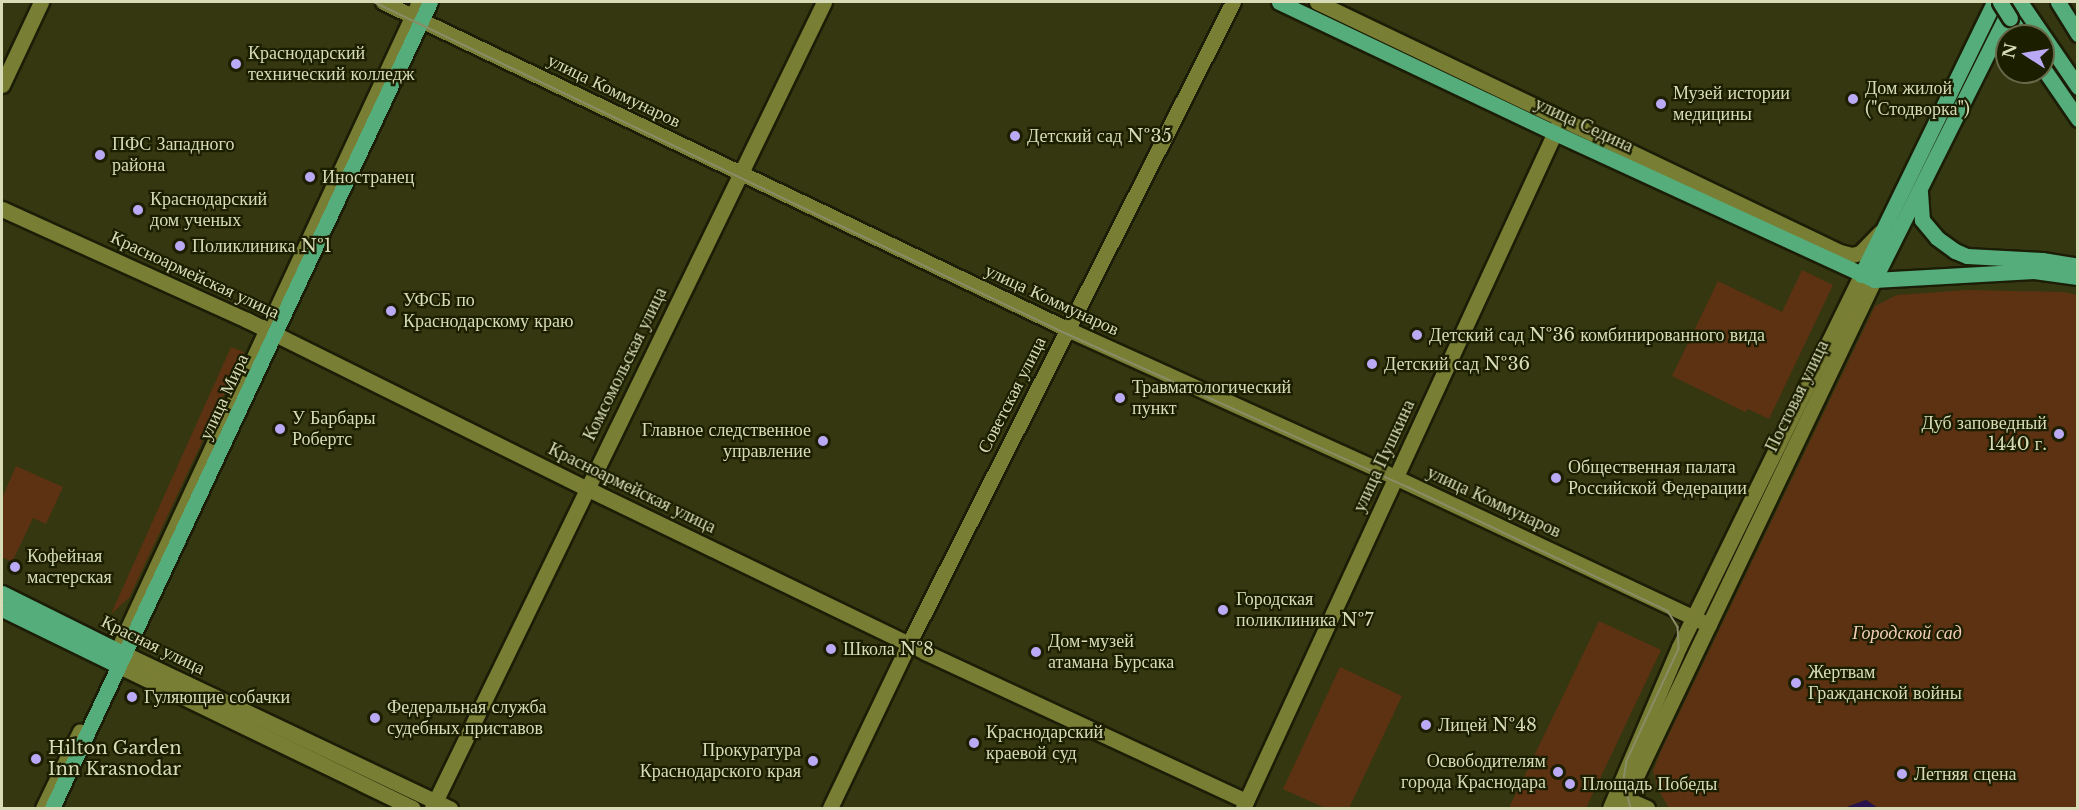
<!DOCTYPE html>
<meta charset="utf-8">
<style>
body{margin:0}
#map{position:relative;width:2079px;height:810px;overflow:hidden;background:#34370f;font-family:"Libre Baskerville",serif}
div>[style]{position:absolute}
.green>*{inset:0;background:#5d3212}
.water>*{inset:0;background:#27134e}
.roads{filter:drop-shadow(2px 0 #1c1d06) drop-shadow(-2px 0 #1c1d06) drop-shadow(0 2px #1c1d06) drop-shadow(0 -2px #1c1d06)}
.minor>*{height:15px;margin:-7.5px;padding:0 7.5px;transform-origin:7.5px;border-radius:7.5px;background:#787e33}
.major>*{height:15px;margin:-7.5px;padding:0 7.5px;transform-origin:7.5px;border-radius:7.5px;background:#54ad7a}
.tram>*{height:1.5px;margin:-0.75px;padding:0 0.75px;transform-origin:0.75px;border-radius:0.75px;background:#898d67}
.bridges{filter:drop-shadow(2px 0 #1c1d06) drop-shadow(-2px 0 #1c1d06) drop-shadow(0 2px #1c1d06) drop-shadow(0 -2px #1c1d06)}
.major-bridge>*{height:15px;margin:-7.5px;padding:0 7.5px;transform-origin:7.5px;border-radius:7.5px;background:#54ad7a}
.dots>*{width:16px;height:16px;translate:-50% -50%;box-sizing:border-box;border:3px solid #1c1e00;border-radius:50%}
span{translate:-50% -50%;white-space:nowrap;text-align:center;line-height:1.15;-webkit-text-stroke:4.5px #1c1e00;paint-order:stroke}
.poi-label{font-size:18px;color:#d7dcb7}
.left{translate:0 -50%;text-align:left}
.right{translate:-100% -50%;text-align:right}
.street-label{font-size:18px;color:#d7dcb7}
.park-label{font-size:18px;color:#f4ceb7;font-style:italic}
.frame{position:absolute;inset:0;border:3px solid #d7dcb7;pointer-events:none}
.north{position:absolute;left:1995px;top:24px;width:60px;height:60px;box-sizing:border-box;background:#1c1e00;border:2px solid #676a49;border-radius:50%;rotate:282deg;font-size:16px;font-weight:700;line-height:24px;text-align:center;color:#d7dcb7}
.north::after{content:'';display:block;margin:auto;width:21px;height:27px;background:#baaaf6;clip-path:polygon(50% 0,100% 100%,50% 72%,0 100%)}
</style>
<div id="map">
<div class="green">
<i style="clip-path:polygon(1802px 270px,1833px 285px,1769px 419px,1748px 409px,1745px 412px,1672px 376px,1718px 281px,1782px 312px)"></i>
<i style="clip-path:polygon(1968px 290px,2064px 292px,2077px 295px,2077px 808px,1878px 808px,1866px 800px,1844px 808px,1668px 807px,1657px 787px,1653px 771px,1660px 753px,1875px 306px,1897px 295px)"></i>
<i style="clip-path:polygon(231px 347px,244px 352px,129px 598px,111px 614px)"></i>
<i style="clip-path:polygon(16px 466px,63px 487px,46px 524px,33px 518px,12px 562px,2px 557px,2px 498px)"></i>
<i style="clip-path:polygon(1599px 621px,1661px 650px,1586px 808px,1509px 808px)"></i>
<i style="clip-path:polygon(1340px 667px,1402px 696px,1349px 808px,1325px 808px,1283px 789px)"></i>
</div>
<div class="water">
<i style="clip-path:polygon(1866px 800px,1878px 808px,1844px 808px)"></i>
</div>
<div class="roads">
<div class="minor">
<i style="left:383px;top:2px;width:758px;rotate:25.55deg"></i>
<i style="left:1067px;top:329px;width:348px;rotate:24.3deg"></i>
<i style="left:1384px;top:472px;width:359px;rotate:25.2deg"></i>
<i style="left:1317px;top:2px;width:580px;rotate:25.55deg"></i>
<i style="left:1840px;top:252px;width:12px;rotate:14deg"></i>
<i style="left:1852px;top:255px;width:8px;rotate:-14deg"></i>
<i style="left:1860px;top:253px;width:28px;rotate:-46deg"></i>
<i style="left:2px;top:85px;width:92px;rotate:-64.8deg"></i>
<i style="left:2px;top:209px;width:269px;rotate:24.4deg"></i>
<i style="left:247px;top:320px;width:378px;rotate:26.4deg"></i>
<i style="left:586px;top:488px;width:377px;rotate:25.8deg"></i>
<i style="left:925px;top:652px;width:354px;rotate:24.9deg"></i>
<i style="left:125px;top:654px;width:360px;rotate:25.4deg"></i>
<i style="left:113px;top:660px;width:726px;rotate:-65.06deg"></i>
<i style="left:119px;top:666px;width:326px;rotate:25.8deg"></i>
<i style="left:1627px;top:799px;width:22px;rotate:24deg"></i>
<i style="left:43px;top:808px;width:85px;rotate:-64.3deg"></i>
<i style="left:432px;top:808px;width:896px;rotate:-64.06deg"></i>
<i style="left:830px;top:808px;width:183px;rotate:-64.4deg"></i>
<i style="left:909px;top:643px;width:718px;rotate:-63.19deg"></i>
<i style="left:1243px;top:808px;width:759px;rotate:-65.22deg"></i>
<i style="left:1610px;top:808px;width:175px;rotate:-66.8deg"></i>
<i style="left:1679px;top:647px;width:414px;rotate:-63.9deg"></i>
<i style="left:1621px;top:808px;width:585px;rotate:-64.4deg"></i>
</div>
<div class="major">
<i style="left:1279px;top:2px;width:306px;rotate:25.4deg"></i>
<i style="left:1555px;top:133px;width:351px;rotate:24.7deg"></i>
<i style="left:1874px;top:280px;width:160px;rotate:-3.2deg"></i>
<i style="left:2034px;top:271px;width:44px;rotate:7.8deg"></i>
<i style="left:2020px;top:2px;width:103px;rotate:55.7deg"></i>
<i style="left:2058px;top:2px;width:38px;rotate:58deg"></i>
<i style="left:2010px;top:18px;width:22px;rotate:56deg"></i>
<i style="left:2043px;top:68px;width:62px;rotate:55.5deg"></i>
<i style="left:1920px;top:192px;width:28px;rotate:86deg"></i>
<i style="left:1922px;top:220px;width:23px;rotate:50deg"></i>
<i style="left:1937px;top:238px;width:22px;rotate:36deg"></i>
<i style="left:1955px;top:251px;width:13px;rotate:23deg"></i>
<i style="left:1967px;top:256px;width:75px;rotate:3.1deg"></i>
<i style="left:2042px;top:260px;width:36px;rotate:9deg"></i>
<i style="left:1861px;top:275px;width:304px;rotate:-64deg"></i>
<i style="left:1874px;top:280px;width:311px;rotate:-63.4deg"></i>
<i style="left:2px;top:593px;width:137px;rotate:26.4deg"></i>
<i style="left:2px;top:609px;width:130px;rotate:26deg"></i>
<i style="left:52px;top:808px;width:890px;rotate:-64.87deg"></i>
</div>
</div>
<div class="tram">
<i style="left:374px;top:2px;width:766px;rotate:25.6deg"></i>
<i style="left:1065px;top:333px;width:376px;rotate:24.2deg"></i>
<i style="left:1408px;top:487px;width:288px;rotate:25.5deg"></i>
<i style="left:1668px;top:611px;width:19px;rotate:58deg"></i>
<i style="left:1678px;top:627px;width:22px;rotate:87deg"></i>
<i style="left:1679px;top:649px;width:123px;rotate:114.9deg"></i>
<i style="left:1627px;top:761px;width:19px;rotate:99deg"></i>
<i style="left:1624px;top:780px;width:29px;rotate:76deg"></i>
</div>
<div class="bridges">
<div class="major-bridge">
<i style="left:2000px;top:2px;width:19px;rotate:58deg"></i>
</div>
</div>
<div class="dots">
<i style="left:236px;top:64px;background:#baaaf6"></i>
<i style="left:1853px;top:99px;background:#baaaf6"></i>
<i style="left:1661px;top:104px;background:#baaaf6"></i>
<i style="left:1015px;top:136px;background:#baaaf6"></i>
<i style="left:100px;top:155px;background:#baaaf6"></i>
<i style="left:310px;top:177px;background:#baaaf6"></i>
<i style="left:138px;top:210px;background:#baaaf6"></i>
<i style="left:180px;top:246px;background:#baaaf6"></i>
<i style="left:391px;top:311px;background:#baaaf6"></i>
<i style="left:1417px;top:335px;background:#baaaf6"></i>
<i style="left:1372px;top:364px;background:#baaaf6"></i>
<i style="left:1120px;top:398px;background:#baaaf6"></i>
<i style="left:280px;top:429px;background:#baaaf6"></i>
<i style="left:2059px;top:434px;background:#baaaf6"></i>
<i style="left:823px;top:441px;background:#baaaf6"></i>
<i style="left:1556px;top:478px;background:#baaaf6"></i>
<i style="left:15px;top:567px;background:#baaaf6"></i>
<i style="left:1223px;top:610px;background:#baaaf6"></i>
<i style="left:831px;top:649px;background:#baaaf6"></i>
<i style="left:1036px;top:652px;background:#baaaf6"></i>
<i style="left:1796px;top:683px;background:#baaaf6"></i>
<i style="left:132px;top:697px;background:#baaaf6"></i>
<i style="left:375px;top:718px;background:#baaaf6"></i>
<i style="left:1426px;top:725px;background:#baaaf6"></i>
<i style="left:974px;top:743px;background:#baaaf6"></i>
<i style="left:36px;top:759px;background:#baaaf6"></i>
<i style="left:813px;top:761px;background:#baaaf6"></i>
<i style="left:1558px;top:772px;background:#baaaf6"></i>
<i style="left:1902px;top:774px;background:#baaaf6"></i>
<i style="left:1570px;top:784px;background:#baaaf6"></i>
</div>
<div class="poi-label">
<span class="left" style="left:248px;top:64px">Краснодарский<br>технический колледж</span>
<span class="left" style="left:1865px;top:99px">Дом жилой<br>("Стодворка")</span>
<span class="left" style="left:1673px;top:104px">Музей истории<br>медицины</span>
<span class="left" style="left:1027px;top:136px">Детский сад №35</span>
<span class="left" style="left:112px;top:155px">ПФС Западного<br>района</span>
<span class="left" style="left:322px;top:177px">Иностранец</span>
<span class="left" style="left:150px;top:210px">Краснодарский<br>дом ученых</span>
<span class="left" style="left:192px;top:246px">Поликлиника №1</span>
<span class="left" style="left:403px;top:311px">УФСБ по<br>Краснодарскому краю</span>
<span class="left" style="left:1429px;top:335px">Детский сад №36 комбинированного вида</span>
<span class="left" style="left:1384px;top:364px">Детский сад №36</span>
<span class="left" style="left:1132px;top:398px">Травматологический<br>пункт</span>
<span class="left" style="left:292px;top:429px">У Барбары<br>Робертс</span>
<span class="right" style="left:2047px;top:434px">Дуб заповедный<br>1440 г.</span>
<span class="right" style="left:811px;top:441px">Главное следственное<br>управление</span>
<span class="left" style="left:1568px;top:478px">Общественная палата<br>Российской Федерации</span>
<span class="left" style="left:27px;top:567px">Кофейная<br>мастерская</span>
<span class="left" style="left:1236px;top:610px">Городская<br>поликлиника №7</span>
<span class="left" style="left:1048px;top:652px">Дом-музей<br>атамана Бурсака</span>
<span class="left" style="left:843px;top:649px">Школа №8</span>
<span class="left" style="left:1808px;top:683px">Жертвам<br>Гражданской войны</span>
<span class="left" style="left:144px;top:697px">Гуляющие собачки</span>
<span class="left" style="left:387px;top:718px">Федеральная служба<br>судебных приставов</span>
<span class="left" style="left:1438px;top:725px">Лицей №48</span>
<span class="left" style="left:986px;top:743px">Краснодарский<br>краевой суд</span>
<span class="left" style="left:48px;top:759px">Hilton Garden<br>Inn Krasnodar</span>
<span class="right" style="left:801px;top:761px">Прокуратура<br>Краснодарского края</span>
<span class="right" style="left:1546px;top:772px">Освободителям<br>города Краснодара</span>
<span class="left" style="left:1914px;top:774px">Летняя сцена</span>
<span class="left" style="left:1582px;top:784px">Площадь Победы</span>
</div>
<div class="street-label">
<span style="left:614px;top:91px;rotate:26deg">улица Коммунаров</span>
<span style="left:1584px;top:125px;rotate:25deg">улица Седина</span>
<span style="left:195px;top:275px;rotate:25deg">Красноармейская улица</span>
<span style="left:1052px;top:300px;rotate:25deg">улица Коммунаров</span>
<span style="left:625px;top:364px;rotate:-64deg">Комсомольская улица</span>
<span style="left:1012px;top:395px;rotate:-63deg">Советская улица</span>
<span style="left:1797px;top:396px;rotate:-64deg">Постовая улица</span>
<span style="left:224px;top:397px;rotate:-65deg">улица Мира</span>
<span style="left:1384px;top:456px;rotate:-65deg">улица Пушкина</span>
<span style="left:632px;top:488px;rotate:26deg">Красноармейская улица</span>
<span style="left:1494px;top:502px;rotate:25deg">улица Коммунаров</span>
<span style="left:153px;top:645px;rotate:26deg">Красная улица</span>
</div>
<div class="park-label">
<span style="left:1907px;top:633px">Городской сад</span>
</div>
<div class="frame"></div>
<div class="north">N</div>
</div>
